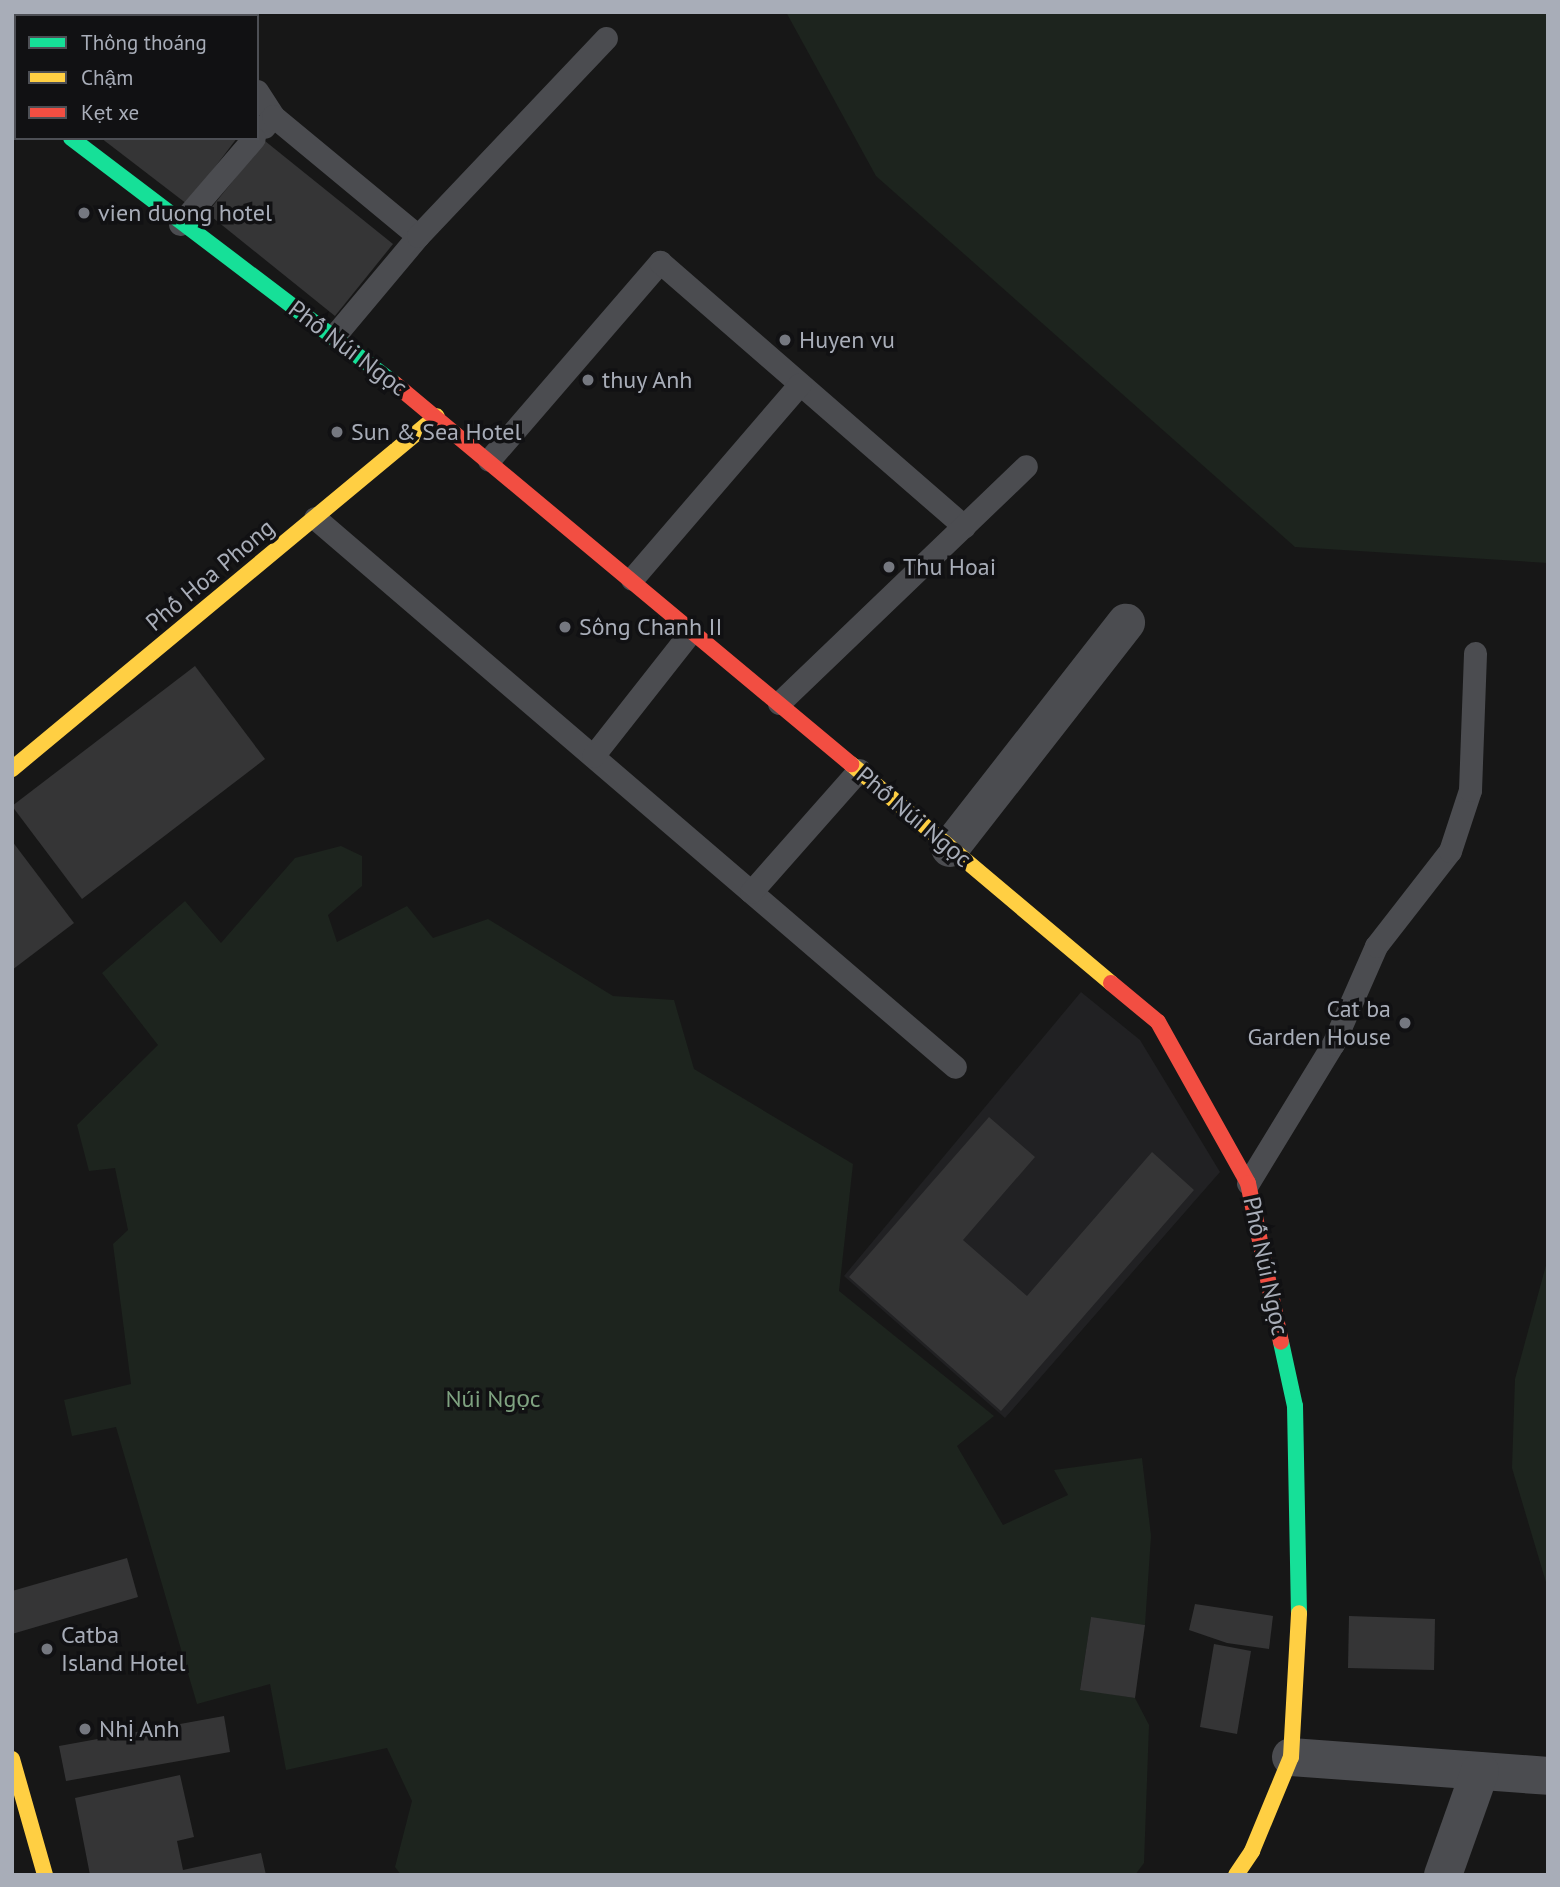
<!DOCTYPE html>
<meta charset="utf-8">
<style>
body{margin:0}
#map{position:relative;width:1560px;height:1887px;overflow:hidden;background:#171717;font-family:"PT Sans",sans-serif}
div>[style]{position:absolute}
.built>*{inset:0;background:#212123}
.green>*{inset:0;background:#1d241e}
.building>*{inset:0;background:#353536}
.lane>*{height:23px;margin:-11.5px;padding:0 11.5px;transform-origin:11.5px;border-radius:11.5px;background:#4b4c50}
.street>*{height:38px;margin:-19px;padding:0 19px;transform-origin:19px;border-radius:19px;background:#4b4c50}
.fast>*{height:16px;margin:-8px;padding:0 8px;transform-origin:8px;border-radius:8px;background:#16e098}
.slow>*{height:16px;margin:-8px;padding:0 8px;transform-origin:8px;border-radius:8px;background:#ffcf43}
.jam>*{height:16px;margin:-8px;padding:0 8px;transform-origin:8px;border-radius:8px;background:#f24e42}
.dots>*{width:19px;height:19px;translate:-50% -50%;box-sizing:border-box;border:4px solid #111113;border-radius:50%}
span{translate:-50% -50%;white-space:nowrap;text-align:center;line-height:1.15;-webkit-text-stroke:7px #111113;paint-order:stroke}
.poi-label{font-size:24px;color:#a8adb8}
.left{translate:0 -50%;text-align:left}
.right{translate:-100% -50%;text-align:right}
.street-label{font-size:24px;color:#a8adb8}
.park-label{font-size:24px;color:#7fa381}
.frame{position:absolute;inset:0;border:14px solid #a8adb8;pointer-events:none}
.legend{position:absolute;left:14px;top:14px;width:245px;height:126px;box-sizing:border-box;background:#111113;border:2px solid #4d4f55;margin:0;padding:9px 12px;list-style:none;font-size:21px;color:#a8adb8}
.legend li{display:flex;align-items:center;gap:14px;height:35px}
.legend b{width:35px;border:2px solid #4d4f55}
</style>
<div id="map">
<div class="built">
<i style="clip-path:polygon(1081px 992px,1140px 1040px,1220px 1172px,1005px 1418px,844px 1276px)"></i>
</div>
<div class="green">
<i style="clip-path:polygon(786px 12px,1548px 12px,1548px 563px,1295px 547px,876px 176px)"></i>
<i style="clip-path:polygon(341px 846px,362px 856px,362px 886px,328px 915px,337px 942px,407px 906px,433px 938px,488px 919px,613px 996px,674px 1000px,694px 1069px,853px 1164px,839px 1291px,994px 1416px,957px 1446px,1003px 1525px,1068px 1495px,1054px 1470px,1142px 1458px,1151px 1536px,1145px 1625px,1091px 1618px,1080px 1689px,1135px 1698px,1149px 1725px,1144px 1863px,1135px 1875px,401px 1875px,395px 1867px,412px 1801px,387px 1748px,286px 1770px,270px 1684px,197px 1704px,116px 1427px,72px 1436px,64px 1400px,131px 1384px,113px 1244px,128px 1230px,115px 1168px,89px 1171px,77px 1125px,158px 1045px,102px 973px,185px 901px,221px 943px,295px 858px)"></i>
<i style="clip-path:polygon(1548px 1258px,1548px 1589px,1512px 1468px,1515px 1379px)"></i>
</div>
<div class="building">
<i style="clip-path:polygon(12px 12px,29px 12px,16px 16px,12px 34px)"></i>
<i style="clip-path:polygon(35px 12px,141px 12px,146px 16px,32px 16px)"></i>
<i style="clip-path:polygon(16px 38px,16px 74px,12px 72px)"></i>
<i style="clip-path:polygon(101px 138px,237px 138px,187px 204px)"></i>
<i style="clip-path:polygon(265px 141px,393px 244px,335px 316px,207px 213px)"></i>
<i style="clip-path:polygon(195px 666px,265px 759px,82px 899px,12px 806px)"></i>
<i style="clip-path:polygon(12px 841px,74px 923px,12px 970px)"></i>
<i style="clip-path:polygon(989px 1117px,1035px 1157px,963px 1240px,1027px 1296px,1152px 1152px,1194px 1190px,1001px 1411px,849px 1277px)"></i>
<i style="clip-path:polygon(127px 1558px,138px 1597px,12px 1634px,12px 1591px)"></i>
<i style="clip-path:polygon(1195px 1604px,1273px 1616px,1269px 1649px,1227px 1643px,1189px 1630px)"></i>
<i style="clip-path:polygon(1349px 1616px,1435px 1619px,1434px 1670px,1348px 1668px)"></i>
<i style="clip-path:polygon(1091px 1617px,1145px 1625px,1135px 1698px,1080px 1690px)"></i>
<i style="clip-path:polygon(1214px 1644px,1251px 1651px,1237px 1734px,1200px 1727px)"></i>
<i style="clip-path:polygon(224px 1716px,230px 1752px,66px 1781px,59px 1746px)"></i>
<i style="clip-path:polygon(180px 1775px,194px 1837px,177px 1841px,183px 1870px,261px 1853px,266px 1875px,90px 1875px,75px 1798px)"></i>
</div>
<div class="lane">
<i style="left:197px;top:12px;width:6px;rotate:45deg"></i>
<i style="left:257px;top:91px;width:30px;rotate:57deg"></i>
<i style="left:273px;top:116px;width:14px;rotate:129deg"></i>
<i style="left:273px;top:116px;width:188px;rotate:39.6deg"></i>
<i style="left:180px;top:224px;width:113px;rotate:-49.3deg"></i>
<i style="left:335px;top:335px;width:129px;rotate:-50deg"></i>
<i style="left:418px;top:236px;width:273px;rotate:-46.5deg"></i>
<i style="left:489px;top:460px;width:262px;rotate:-49.2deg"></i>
<i style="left:660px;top:262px;width:403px;rotate:41deg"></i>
<i style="left:315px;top:518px;width:843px;rotate:40.62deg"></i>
<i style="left:632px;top:579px;width:257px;rotate:-49.3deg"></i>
<i style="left:779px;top:703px;width:342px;rotate:-43.8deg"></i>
<i style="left:593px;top:756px;width:160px;rotate:-51.8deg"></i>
<i style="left:751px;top:892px;width:163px;rotate:-48.5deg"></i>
<i style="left:1248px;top:1183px;width:163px;rotate:-58.6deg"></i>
<i style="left:1333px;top:1044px;width:107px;rotate:-66.3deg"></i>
<i style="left:1376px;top:946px;width:120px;rotate:-52.1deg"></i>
<i style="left:1450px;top:851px;width:64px;rotate:-71.8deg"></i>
<i style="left:1470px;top:790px;width:137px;rotate:-87.9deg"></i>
</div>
<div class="street">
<i style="left:12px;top:93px;width:5px;rotate:37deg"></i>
<i style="left:950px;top:848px;width:286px;rotate:-52deg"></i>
<i style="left:1291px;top:1757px;width:258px;rotate:4.2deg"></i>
<i style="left:1443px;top:1875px;width:110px;rotate:-70.4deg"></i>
</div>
<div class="fast">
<i style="left:71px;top:138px;width:407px;rotate:37.2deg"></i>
<i style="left:1281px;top:1342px;width:66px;rotate:77.7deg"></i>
<i style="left:1295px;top:1406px;width:207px;rotate:88.9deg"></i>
</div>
<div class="slow">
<i style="left:851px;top:764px;width:340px;rotate:40.1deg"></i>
<i style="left:12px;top:769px;width:552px;rotate:-39.71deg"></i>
<i style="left:12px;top:1759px;width:121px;rotate:74.1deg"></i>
<i style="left:1236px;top:1875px;width:29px;rotate:-56deg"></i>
<i style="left:1252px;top:1851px;width:102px;rotate:-67.5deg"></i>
<i style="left:1291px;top:1757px;width:144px;rotate:-86.8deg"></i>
</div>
<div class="jam">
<i style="left:395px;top:384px;width:594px;rotate:39.81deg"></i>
<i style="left:1111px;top:983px;width:61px;rotate:39.7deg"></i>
<i style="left:1158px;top:1022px;width:184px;rotate:60.8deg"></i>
<i style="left:1248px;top:1183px;width:162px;rotate:78.3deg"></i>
</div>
<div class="dots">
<i style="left:84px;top:213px;background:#757880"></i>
<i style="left:785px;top:340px;background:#757880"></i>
<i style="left:588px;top:380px;background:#757880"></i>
<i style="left:337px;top:432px;background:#757880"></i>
<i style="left:889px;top:567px;background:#757880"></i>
<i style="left:565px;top:627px;background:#757880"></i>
<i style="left:1405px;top:1023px;background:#757880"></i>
<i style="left:47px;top:1649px;background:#757880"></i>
<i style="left:85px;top:1729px;background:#757880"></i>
</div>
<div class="poi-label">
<span class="left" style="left:98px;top:213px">vien duong hotel</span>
<span class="left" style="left:799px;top:340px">Huyen vu</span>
<span class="left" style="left:602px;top:380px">thuy Anh</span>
<span class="left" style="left:351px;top:432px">Sun &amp; Sea Hotel</span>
<span class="left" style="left:903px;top:567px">Thu Hoai</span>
<span class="left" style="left:579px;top:627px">Sông Chanh II</span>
<span class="right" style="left:1391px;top:1023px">Cat ba<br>Garden House</span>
<span class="left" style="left:61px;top:1649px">Catba<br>Island Hotel</span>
<span class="left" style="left:99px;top:1729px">Nhị Anh</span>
</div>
<div class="street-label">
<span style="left:348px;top:348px;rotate:37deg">Phố Núi Ngọc</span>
<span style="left:210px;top:575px;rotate:-40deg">Phố Hoa Phong</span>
<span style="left:914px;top:817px;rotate:40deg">Phố Núi Ngọc</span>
<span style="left:1266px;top:1266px;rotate:78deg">Phố Núi Ngọc</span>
</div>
<div class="park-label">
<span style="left:493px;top:1399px">Núi Ngọc</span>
</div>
<div class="frame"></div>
<ul class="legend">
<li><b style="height:9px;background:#16e098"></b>Thông thoáng</li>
<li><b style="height:9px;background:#ffcf43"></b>Chậm</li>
<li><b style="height:9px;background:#f24e42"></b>Kẹt xe</li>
</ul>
</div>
